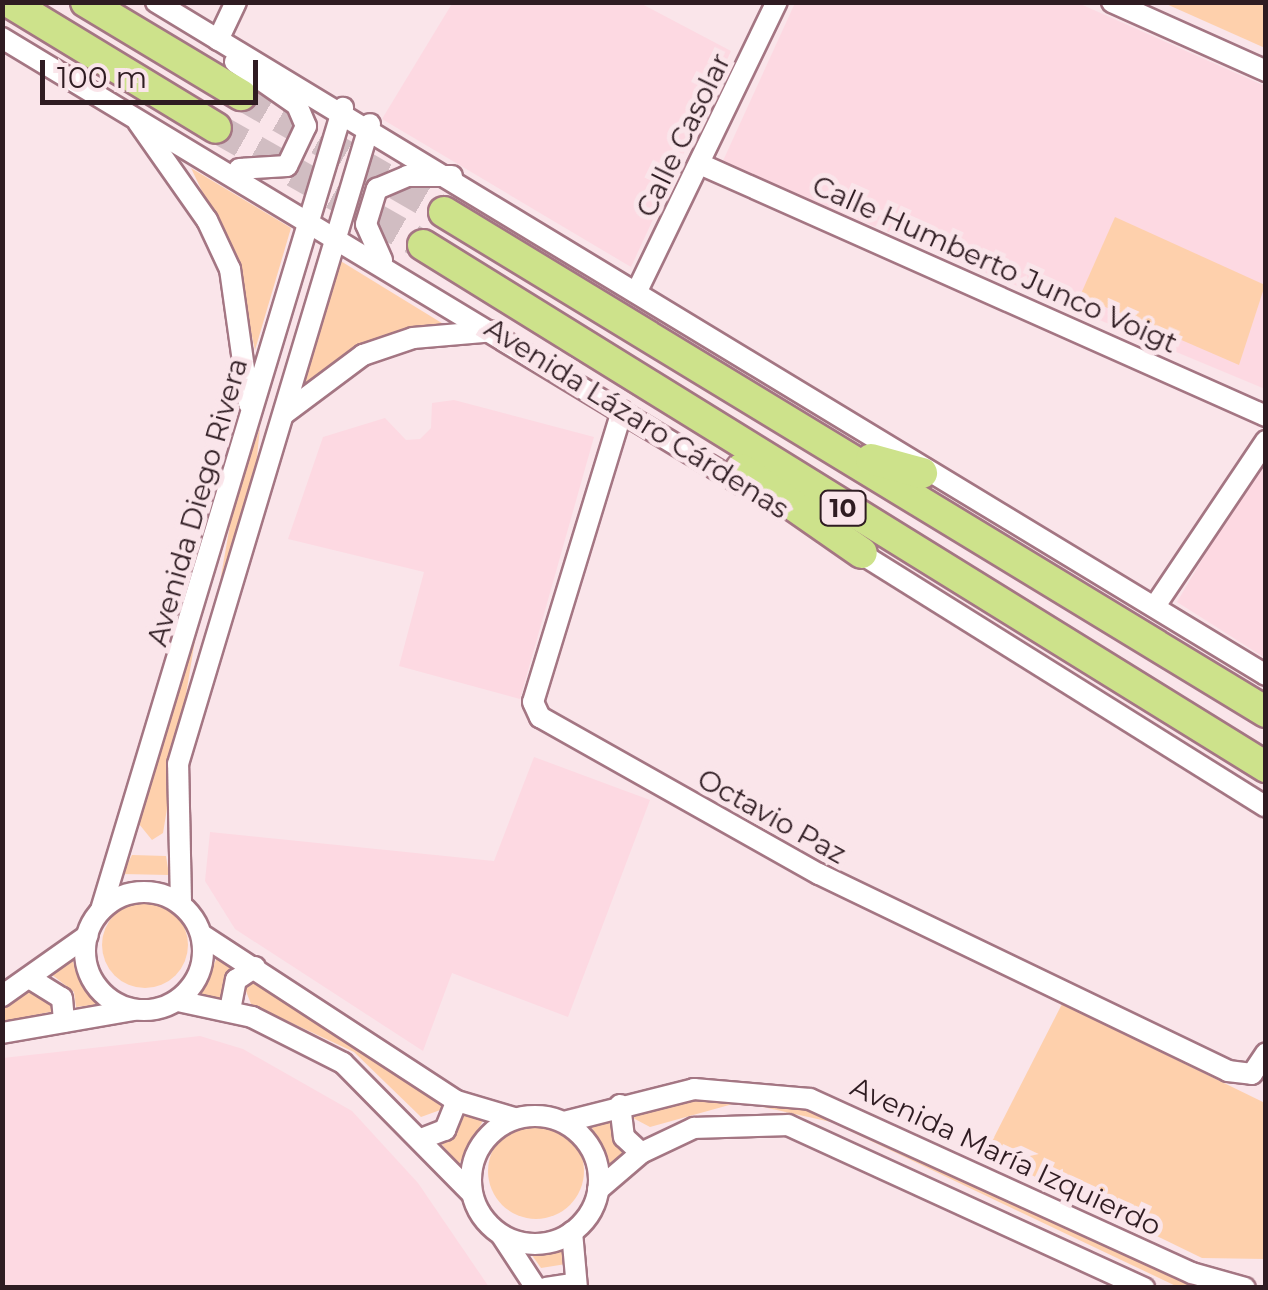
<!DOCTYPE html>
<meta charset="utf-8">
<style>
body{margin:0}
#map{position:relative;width:1268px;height:1290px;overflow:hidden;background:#fae5ea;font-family:Montserrat,sans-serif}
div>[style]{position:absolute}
.built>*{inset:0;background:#fdd9e2}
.green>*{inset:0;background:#fed0ac}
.round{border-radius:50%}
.highway-tunnel>*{height:30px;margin-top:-15px;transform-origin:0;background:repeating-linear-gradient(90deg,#d1bdc2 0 30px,transparent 0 45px)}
.roads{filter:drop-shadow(2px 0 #a47683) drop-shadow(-2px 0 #a47683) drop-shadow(0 2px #a47683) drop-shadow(0 -2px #a47683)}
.minor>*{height:20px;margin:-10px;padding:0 10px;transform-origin:10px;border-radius:10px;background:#fff}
.minor>.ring{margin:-10px;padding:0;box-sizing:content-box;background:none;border:20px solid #fff;border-radius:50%}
.highway>*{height:30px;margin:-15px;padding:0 15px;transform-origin:15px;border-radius:15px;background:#cde28b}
span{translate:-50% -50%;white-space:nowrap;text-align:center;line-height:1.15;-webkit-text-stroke:10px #fae5ea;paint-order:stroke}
.shield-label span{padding:2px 8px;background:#fae5ea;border:2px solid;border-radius:8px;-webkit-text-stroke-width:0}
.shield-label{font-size:25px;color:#2f1c22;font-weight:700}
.street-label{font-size:28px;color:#2f1c22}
.frame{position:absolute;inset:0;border:5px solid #2f1c22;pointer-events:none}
.scale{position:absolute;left:40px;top:60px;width:218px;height:45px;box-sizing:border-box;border:5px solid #2f1c22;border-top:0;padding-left:12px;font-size:30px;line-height:35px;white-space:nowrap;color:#2f1c22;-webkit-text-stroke:8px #fae5ea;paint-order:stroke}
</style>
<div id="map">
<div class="built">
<i style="clip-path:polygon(453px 2px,640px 3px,731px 51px,631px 267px,382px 119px)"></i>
<i style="clip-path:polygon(795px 3px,1078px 3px,1265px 86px,1265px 389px,722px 163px)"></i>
<i style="clip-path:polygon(454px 400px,594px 437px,520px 699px,399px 666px,424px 572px,288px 539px,323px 437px,385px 418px,406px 440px,420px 439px,431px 428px,432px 403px)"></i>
<i style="clip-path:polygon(1265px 453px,1265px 658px,1177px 602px)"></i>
<i style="clip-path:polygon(534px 757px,650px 800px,568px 1017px,452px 973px,423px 1051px,235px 929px,205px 881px,210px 832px,494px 861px)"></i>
<i style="clip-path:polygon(200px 1036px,243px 1049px,352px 1111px,418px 1183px,489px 1287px,3px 1287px,3px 1058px)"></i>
</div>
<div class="green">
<i style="clip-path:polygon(1164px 3px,1265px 3px,1265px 48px)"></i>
<i style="clip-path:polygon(191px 168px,291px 228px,255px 350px,236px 263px)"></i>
<i style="clip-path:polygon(1115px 217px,1265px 285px,1239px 365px,1080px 296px)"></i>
<i style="clip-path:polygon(339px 260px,445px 325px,380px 336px,304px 383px)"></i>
<i style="clip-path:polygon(260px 428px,256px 466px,217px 599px,234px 502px)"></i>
<i style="clip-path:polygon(198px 622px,163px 833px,152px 840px,139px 824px)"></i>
<i style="clip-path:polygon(132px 855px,166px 856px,169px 875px,122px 874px)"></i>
<i class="round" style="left:102px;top:902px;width:86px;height:86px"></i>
<i style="clip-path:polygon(220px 952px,238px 966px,223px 980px,222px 999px,199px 994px)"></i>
<i style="clip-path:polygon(71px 954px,76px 972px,101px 1004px,76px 1007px,74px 992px,51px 974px)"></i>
<i style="clip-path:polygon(260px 979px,445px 1095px,443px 1109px,421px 1117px,354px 1052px,251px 1004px,244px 986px)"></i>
<i style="clip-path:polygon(30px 991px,52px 998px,54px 1011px,3px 1022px,3px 1008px)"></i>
<i style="clip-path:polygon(1062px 1004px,1265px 1103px,1265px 1259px,1202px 1258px,986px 1153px)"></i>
<i style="clip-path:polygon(672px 1094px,816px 1106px,1205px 1287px,1178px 1287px,831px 1122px,740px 1102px,650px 1127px,633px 1118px,632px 1110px)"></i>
<i style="clip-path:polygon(470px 1100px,491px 1106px,459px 1164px,439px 1141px)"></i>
<i style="clip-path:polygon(610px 1119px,624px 1158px,612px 1169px,590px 1124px)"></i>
<i class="round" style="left:488px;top:1123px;width:96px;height:96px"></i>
<i style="clip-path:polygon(567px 1244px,566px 1264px,541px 1268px,529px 1251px)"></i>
</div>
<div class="highway-tunnel">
<i style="left:241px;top:95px;width:234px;rotate:30deg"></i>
<i style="left:216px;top:128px;width:238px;rotate:29.5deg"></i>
</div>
<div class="roads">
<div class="minor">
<i style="left:156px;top:2px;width:1298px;rotate:31.23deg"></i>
<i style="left:1112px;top:2px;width:169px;rotate:24.1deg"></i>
<i style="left:2px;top:38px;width:873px;rotate:31.12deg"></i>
<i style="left:218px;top:40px;width:42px;rotate:-64.7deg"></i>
<i style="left:235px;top:62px;width:75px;rotate:34.7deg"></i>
<i style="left:297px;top:105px;width:23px;rotate:67deg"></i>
<i style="left:306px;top:126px;width:44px;rotate:115.4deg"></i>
<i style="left:287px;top:166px;width:48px;rotate:176.4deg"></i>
<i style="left:138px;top:122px;width:120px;rotate:54.9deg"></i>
<i style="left:207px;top:220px;width:54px;rotate:64.9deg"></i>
<i style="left:230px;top:269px;width:136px;rotate:82deg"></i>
<i style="left:700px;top:164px;width:620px;rotate:24deg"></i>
<i style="left:382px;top:260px;width:39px;rotate:-114deg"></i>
<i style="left:366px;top:224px;width:37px;rotate:-73deg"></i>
<i style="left:377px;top:189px;width:33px;rotate:-23deg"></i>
<i style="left:407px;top:176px;width:45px"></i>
<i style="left:637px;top:291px;width:321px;rotate:-64.2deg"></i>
<i style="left:622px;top:411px;width:304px;rotate:107deg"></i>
<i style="left:533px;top:702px;width:17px;rotate:65deg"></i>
<i style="left:540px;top:717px;width:320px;rotate:29.4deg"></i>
<i style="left:819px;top:874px;width:454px;rotate:25.7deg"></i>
<i style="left:1228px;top:1071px;width:24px;rotate:7deg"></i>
<i style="left:1252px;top:1074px;width:25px;rotate:-56deg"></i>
<i style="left:284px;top:414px;width:99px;rotate:-36.8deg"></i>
<i style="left:363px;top:355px;width:53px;rotate:-18.8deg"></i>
<i style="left:413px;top:338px;width:82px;rotate:-4.9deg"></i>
<i style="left:852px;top:548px;width:488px;rotate:32deg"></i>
<i style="left:1155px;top:606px;width:199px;rotate:-56.1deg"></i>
<i class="ring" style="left:85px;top:892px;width:98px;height:98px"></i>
<i style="left:181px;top:903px;width:139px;rotate:-91.2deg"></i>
<i style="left:178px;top:764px;width:668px;rotate:-73.3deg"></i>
<i style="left:101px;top:910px;width:838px;rotate:-73.21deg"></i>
<i style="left:202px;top:935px;width:304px;rotate:33.1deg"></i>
<i style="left:457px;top:1101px;width:59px;rotate:16.6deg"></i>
<i style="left:31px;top:979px;width:36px;rotate:32deg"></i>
<i style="left:62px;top:998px;width:24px;rotate:85deg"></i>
<i style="left:2px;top:996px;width:105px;rotate:-35.3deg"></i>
<i style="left:178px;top:1001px;width:76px;rotate:12.2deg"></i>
<i style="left:252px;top:1017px;width:102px;rotate:26.8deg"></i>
<i style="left:343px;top:1063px;width:182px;rotate:45.4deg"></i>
<i style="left:230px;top:1010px;width:31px;rotate:-79deg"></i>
<i style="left:236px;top:980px;width:23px;rotate:-34deg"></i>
<i style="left:2px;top:1033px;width:134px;rotate:-9.9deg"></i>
<i style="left:620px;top:1105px;width:32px;rotate:83deg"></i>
<i style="left:624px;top:1137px;width:23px;rotate:43deg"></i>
<i class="ring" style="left:471px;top:1116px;width:108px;height:108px"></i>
<i style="left:564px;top:1122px;width:134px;rotate:-14.2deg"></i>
<i style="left:694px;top:1089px;width:116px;rotate:4.9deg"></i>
<i style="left:810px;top:1099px;width:420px;rotate:24.5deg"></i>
<i style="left:1192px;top:1273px;width:55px;rotate:15.8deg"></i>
<i style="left:421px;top:1139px;width:26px;rotate:-21deg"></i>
<i style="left:445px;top:1130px;width:31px;rotate:-68deg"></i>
<i style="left:598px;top:1190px;width:57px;rotate:-40.7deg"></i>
<i style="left:641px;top:1153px;width:59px;rotate:-25.3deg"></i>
<i style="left:694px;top:1128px;width:94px;rotate:-1.8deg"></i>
<i style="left:788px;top:1125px;width:392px;rotate:24.6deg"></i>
<i style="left:572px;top:1232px;width:56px;rotate:84.9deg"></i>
<i style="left:502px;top:1236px;width:62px;rotate:56.8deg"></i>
<i style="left:546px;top:1288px;width:30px;rotate:-9deg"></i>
</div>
<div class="highway">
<i style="left:9px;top:2px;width:242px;rotate:31.3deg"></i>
<i style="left:86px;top:2px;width:181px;rotate:31deg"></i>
<i style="left:444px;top:212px;width:962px;rotate:31.31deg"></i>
<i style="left:423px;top:245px;width:992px;rotate:31.77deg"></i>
<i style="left:871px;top:459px;width:53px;rotate:15.4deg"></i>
<i style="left:741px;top:469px;width:147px;rotate:34.8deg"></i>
</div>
</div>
<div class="shield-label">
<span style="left:843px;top:508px">10</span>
</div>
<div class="street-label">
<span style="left:683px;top:135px;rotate:-64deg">Calle Casolar</span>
<span style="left:995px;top:264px;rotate:24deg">Calle Humberto Junco Voigt</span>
<span style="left:637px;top:418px;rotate:32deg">Avenida Lázaro Cárdenas</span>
<span style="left:197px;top:502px;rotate:-74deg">Avenida Diego Rivera</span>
<span style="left:772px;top:816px;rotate:29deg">Octavio Paz</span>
<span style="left:1006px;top:1156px;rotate:25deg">Avenida María Izquierdo</span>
</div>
<div class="frame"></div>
<div class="scale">100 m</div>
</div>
